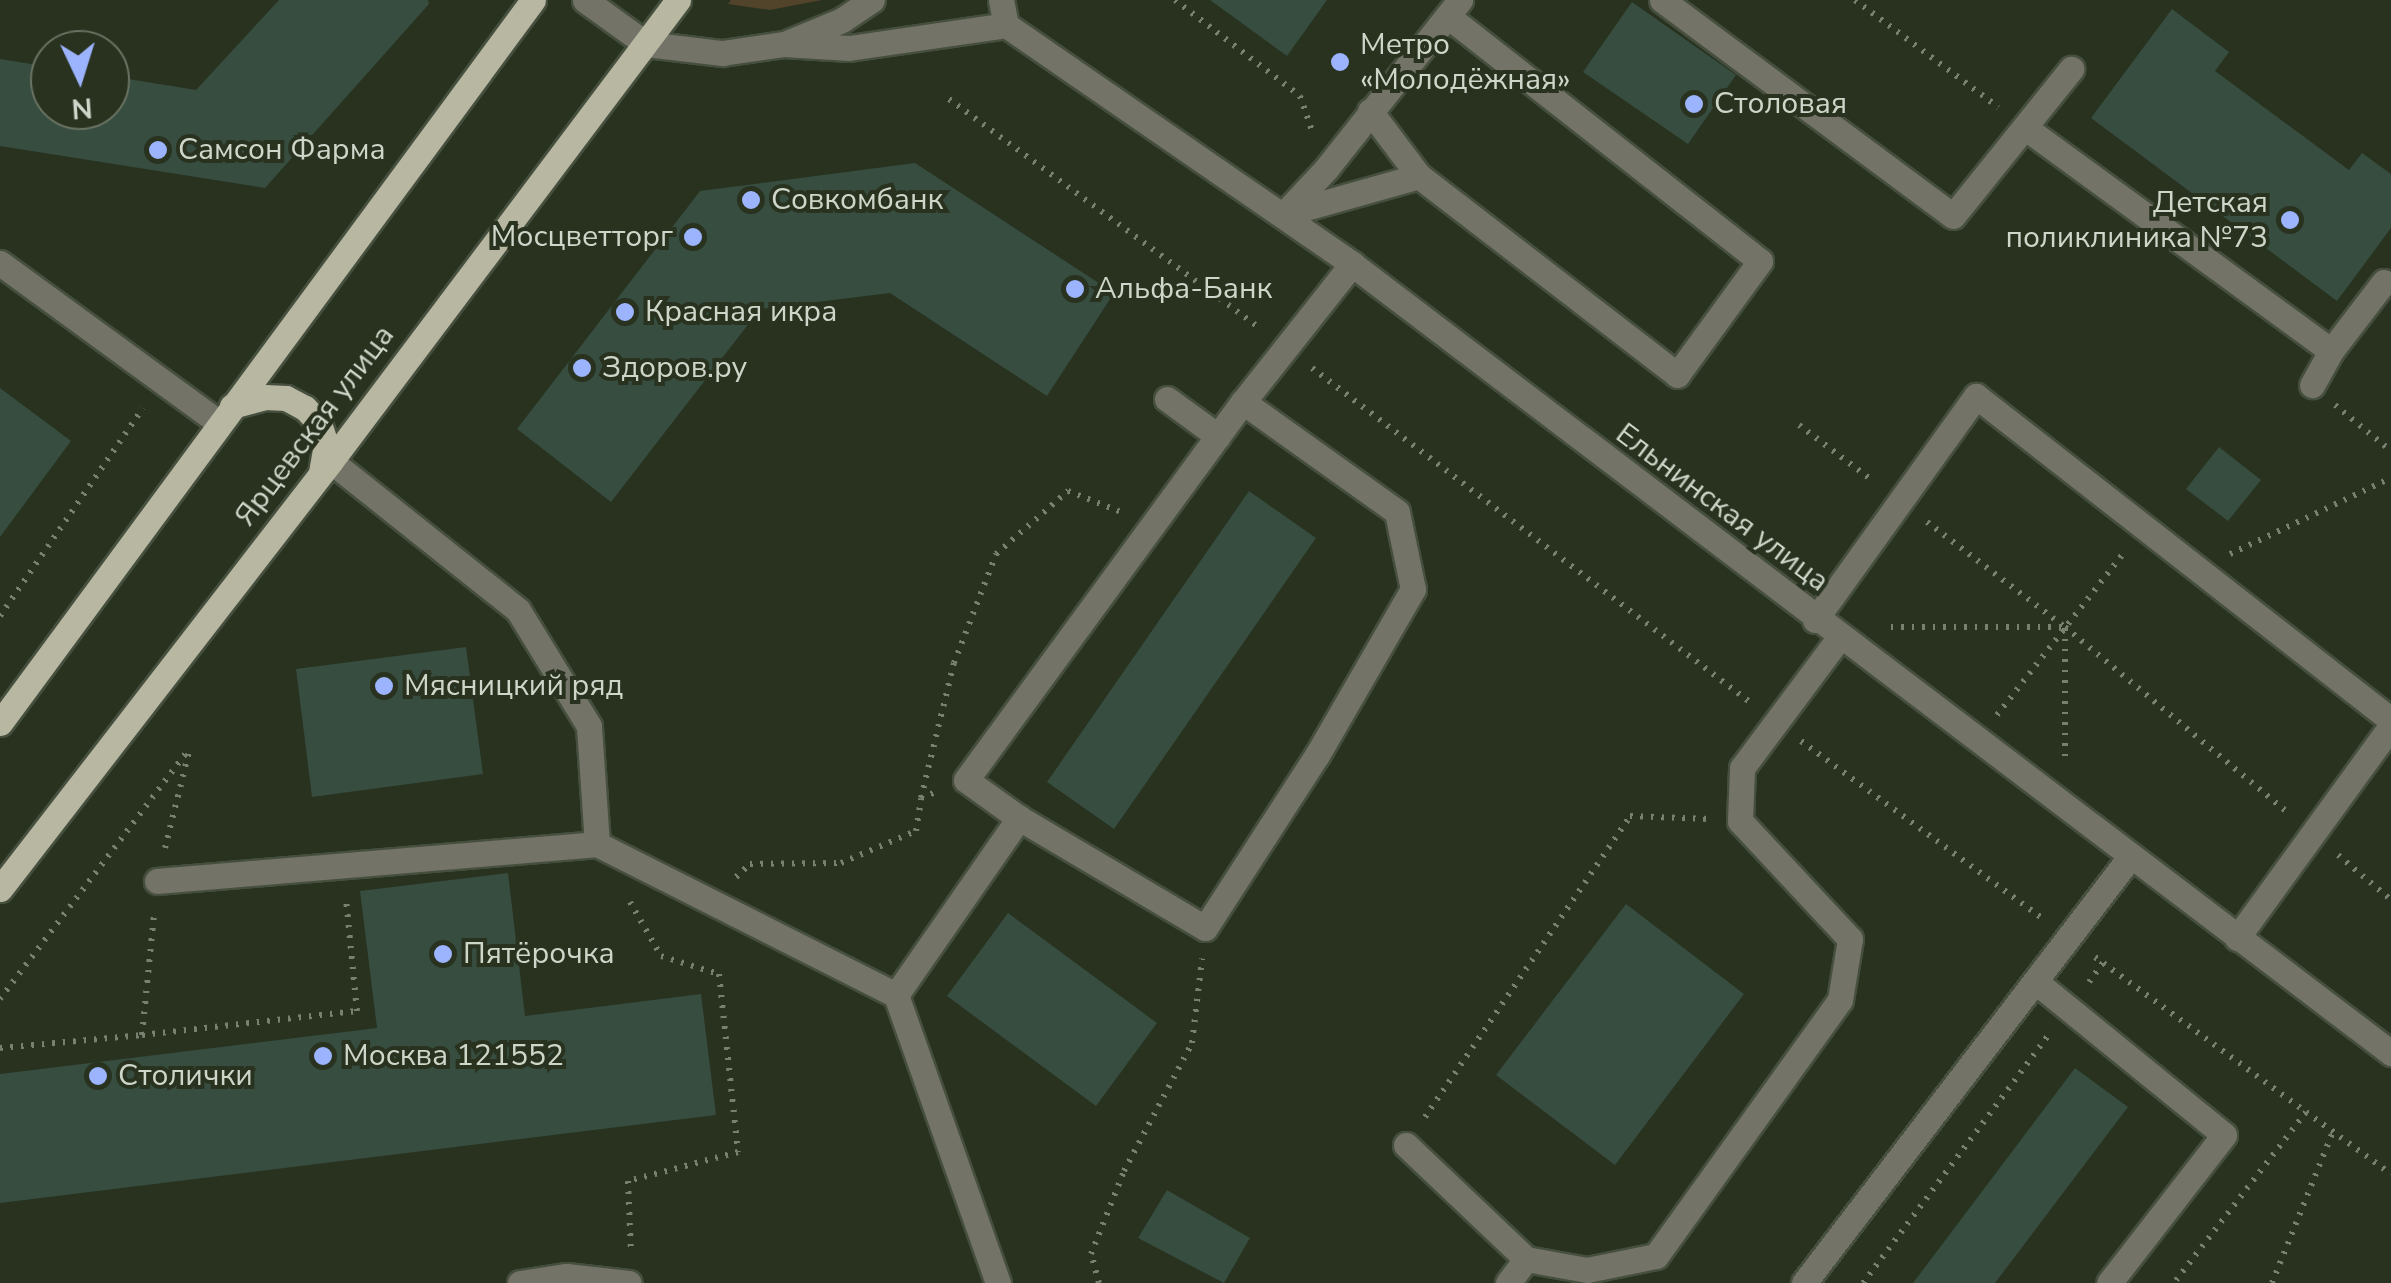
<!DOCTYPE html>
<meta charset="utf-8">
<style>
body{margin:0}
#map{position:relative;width:2391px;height:1283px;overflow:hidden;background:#28321f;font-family:"Nunito Sans",sans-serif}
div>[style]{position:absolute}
.green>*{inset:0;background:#52432b}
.building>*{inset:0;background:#364d40}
.path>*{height:6px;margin-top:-3px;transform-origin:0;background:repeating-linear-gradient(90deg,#788070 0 2.5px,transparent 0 10.5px)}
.roads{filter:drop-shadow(2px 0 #464f3e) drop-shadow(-2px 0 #464f3e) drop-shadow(0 2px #464f3e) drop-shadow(0 -2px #464f3e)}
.minor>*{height:25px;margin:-12.5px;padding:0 12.5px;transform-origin:12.5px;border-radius:12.5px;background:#737368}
.major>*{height:25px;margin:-12.5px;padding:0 12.5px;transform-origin:12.5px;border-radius:12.5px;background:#b8b7a1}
.dots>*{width:28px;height:28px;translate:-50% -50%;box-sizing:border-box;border:5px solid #28321f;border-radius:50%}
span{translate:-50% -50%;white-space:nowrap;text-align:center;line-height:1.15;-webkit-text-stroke:8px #28321f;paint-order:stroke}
.poi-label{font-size:30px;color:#ced5c9}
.left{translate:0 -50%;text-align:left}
.right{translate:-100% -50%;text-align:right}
.street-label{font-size:30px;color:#ced5c9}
.north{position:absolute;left:30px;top:30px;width:100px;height:100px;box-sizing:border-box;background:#28321f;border:2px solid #6a7363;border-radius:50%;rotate:176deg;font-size:28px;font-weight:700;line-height:40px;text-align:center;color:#ced5c9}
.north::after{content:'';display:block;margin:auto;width:35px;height:45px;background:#9cb4fd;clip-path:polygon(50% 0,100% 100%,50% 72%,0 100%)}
</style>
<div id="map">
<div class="green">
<i style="clip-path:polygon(731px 0,822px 0,770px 10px,728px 4px)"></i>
</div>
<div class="building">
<i style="clip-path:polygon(279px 0,428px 0,429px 4px,265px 188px,0 146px,0 59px,50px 67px,50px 110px,110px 110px,110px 76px,196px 90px)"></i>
<i style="clip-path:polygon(1210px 0,1327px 0,1287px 56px)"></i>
<i style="clip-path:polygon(1632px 2px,1736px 75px,1688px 144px,1583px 72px)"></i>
<i style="clip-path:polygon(2172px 9px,2229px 52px,2215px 71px,2349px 170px,2362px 153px,2391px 174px,2391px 228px,2337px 301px,2091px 118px)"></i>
<i style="clip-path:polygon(915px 163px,1114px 293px,1047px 396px,890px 293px,760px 309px,611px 502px,517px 429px,700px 191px)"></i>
<i style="clip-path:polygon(0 388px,71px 441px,0 537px)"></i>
<i style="clip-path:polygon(2219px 447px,2261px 480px,2228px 521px,2186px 489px)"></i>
<i style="clip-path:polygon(1249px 491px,1316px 538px,1114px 829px,1047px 782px)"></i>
<i style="clip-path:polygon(466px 647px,483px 774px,312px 797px,296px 669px)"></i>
<i style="clip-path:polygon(508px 873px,525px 1016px,701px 994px,716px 1115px,0 1203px,0 1074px,377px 1028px,360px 891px)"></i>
<i style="clip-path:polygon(1626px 904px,1744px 994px,1615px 1165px,1496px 1075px)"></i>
<i style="clip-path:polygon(1008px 913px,1157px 1023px,1096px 1106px,947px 996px)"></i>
<i style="clip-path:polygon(2075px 1068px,2128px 1107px,1995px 1283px,1913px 1283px)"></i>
<i style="clip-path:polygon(1167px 1190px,1250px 1238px,1224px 1283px,1138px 1238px)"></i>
</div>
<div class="path">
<i style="left:1175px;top:0;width:158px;rotate:37.5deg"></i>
<i style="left:1300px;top:96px;width:36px;rotate:71deg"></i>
<i style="left:1855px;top:0;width:179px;rotate:36.8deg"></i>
<i style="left:949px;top:99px;width:384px;rotate:36.4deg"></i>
<i style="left:1312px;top:368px;width:552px;rotate:37.35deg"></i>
<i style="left:2335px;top:405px;width:72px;rotate:39.4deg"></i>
<i style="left:1799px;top:425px;width:93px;rotate:37.1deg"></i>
<i style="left:1927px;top:522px;width:173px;rotate:37.3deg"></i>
<i style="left:2065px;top:627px;width:289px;rotate:39.8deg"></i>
<i style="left:2230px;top:554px;width:178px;rotate:-25.3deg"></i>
<i style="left:0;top:616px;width:252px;rotate:-55.5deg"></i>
<i style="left:1891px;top:627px;width:173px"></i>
<i style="left:2065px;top:628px;width:133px;rotate:90deg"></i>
<i style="left:1997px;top:715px;width:208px;rotate:-52deg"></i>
<i style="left:1801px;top:741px;width:298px;rotate:36.3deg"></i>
<i style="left:921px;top:798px;width:139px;rotate:-76.3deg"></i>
<i style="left:954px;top:663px;width:117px;rotate:-68.9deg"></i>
<i style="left:996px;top:554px;width:96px;rotate:-41.2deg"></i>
<i style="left:1068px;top:491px;width:57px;rotate:21.6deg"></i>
<i style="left:165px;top:848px;width:103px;rotate:-76deg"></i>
<i style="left:2338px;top:855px;width:70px;rotate:40.3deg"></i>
<i style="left:736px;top:877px;width:19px;rotate:-43deg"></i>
<i style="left:750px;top:864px;width:91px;rotate:-0.6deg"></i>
<i style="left:841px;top:863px;width:82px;rotate:-23.1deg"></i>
<i style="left:916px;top:831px;width:33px;rotate:-81deg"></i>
<i style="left:921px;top:798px;width:18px;rotate:-22deg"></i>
<i style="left:630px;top:902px;width:62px;rotate:60.1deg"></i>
<i style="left:661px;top:956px;width:61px;rotate:17.2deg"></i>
<i style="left:719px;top:974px;width:179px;rotate:83.9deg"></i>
<i style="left:738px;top:1152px;width:114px;rotate:165.2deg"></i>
<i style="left:628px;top:1181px;width:71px;rotate:87.6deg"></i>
<i style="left:2095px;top:957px;width:262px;rotate:36.3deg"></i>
<i style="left:2306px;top:1112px;width:216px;rotate:127.7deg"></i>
<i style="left:2089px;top:982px;width:24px;rotate:-54deg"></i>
<i style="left:0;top:999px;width:308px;rotate:-52.9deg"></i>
<i style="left:142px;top:1035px;width:216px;rotate:-6.4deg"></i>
<i style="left:357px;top:1011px;width:113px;rotate:-95.6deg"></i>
<i style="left:0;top:1048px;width:143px;rotate:-5.2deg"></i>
<i style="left:142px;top:1035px;width:121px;rotate:-84.3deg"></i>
<i style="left:2306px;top:1112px;width:105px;rotate:36.1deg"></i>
<i style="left:1425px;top:1117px;width:364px;rotate:-55.7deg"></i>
<i style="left:1630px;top:816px;width:79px;rotate:2.2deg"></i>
<i style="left:1099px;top:1283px;width:30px;rotate:-105deg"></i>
<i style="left:1091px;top:1254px;width:89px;rotate:-68.3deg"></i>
<i style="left:1124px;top:1171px;width:145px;rotate:-62deg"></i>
<i style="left:1192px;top:1043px;width:85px;rotate:-83.2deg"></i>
<i style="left:1863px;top:1283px;width:309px;rotate:-53.2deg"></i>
<i style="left:2272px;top:1283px;width:164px;rotate:-68.1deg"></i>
</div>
<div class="roads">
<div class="minor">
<i style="left:585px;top:0;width:75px;rotate:35.8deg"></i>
<i style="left:646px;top:44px;width:77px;rotate:6.8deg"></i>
<i style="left:722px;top:53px;width:63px;rotate:-8.3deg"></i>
<i style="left:784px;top:44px;width:65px;rotate:3.5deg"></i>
<i style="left:849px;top:48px;width:159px;rotate:-8.3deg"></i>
<i style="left:1001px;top:0;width:25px;rotate:79deg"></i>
<i style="left:1662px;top:0;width:362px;rotate:36.6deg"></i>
<i style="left:1953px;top:216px;width:189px;rotate:-51.2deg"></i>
<i style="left:1006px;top:25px;width:421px;rotate:34.6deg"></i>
<i style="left:1352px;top:264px;width:1305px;rotate:37.21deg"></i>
<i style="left:789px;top:42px;width:57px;rotate:-22.5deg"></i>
<i style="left:842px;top:20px;width:36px;rotate:-34deg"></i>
<i style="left:1370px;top:111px;width:81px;rotate:53deg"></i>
<i style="left:1419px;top:176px;width:326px;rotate:37.6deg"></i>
<i style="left:1677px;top:375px;width:141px;rotate:-53.9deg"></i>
<i style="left:1760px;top:261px;width:397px;rotate:-141.9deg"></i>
<i style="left:2027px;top:129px;width:376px;rotate:36.1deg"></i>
<i style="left:2331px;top:351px;width:39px;rotate:119deg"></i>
<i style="left:1284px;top:214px;width:62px;rotate:-47deg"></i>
<i style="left:1326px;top:169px;width:216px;rotate:-51.6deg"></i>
<i style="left:1284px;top:214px;width:140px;rotate:-15.7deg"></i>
<i style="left:0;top:263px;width:270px;rotate:36.1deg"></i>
<i style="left:2331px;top:351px;width:87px;rotate:-52.5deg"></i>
<i style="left:1167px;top:399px;width:63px;rotate:36deg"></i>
<i style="left:1243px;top:402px;width:189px;rotate:35.5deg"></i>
<i style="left:1397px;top:512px;width:79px;rotate:78.3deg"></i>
<i style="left:1413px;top:589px;width:192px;rotate:120deg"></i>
<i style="left:1317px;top:755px;width:206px;rotate:122.9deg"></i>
<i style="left:1205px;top:928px;width:216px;rotate:-149.4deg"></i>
<i style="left:1019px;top:818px;width:65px;rotate:-144.4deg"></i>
<i style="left:966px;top:780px;width:469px;rotate:-53.8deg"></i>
<i style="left:1243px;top:402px;width:176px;rotate:-51.7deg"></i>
<i style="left:1815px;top:620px;width:276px;rotate:-54.3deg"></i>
<i style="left:1976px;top:396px;width:526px;rotate:37.98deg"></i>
<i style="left:597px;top:844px;width:335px;rotate:26.8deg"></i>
<i style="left:896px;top:995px;width:306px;rotate:70.5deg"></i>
<i style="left:157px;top:881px;width:442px;rotate:-4.8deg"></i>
<i style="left:597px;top:844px;width:118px;rotate:-93.9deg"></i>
<i style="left:589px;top:726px;width:136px;rotate:-121.5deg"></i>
<i style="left:518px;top:610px;width:239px;rotate:-141.5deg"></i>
<i style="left:2237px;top:938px;width:262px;rotate:-54deg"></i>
<i style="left:2036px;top:982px;width:242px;rotate:39.1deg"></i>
<i style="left:2224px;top:1135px;width:187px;rotate:127.8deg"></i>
<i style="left:896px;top:995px;width:216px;rotate:-55.2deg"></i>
<i style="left:1406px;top:1145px;width:166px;rotate:43.5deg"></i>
<i style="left:520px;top:1283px;width:47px;rotate:-8.7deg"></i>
<i style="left:566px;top:1276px;width:63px;rotate:6.3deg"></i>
<i style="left:1508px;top:1283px;width:30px;rotate:-53deg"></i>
<i style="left:1526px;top:1259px;width:62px;rotate:10.2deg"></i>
<i style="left:1587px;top:1270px;width:70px;rotate:-11.5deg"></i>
<i style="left:1656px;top:1256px;width:315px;rotate:-54.3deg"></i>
<i style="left:1840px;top:1000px;width:62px;rotate:-80.7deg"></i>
<i style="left:1850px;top:939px;width:161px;rotate:-133deg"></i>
<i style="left:1740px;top:821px;width:53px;rotate:-87.8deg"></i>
<i style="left:1742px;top:768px;width:162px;rotate:-53.3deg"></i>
<i style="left:1804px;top:1283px;width:536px;rotate:-52.57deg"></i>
</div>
<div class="major">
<i style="left:232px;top:406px;width:34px;rotate:-15deg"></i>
<i style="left:265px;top:397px;width:21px;rotate:3deg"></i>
<i style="left:286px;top:398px;width:21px;rotate:28deg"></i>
<i style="left:305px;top:408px;width:21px;rotate:47deg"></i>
<i style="left:319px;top:423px;width:22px;rotate:72deg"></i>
<i style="left:326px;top:444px;width:29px;rotate:100deg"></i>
<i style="left:0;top:723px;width:898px;rotate:-53.6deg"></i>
<i style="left:0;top:889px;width:541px;rotate:-52.28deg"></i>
<i style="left:331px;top:461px;width:577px;rotate:-53.03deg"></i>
</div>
</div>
<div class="dots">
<i style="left:1340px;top:62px;background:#9cb4fd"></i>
<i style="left:1694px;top:104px;background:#9cb4fd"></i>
<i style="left:158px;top:150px;background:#9cb4fd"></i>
<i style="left:751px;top:200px;background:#9cb4fd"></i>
<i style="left:2290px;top:220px;background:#9cb4fd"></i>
<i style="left:693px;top:237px;background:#9cb4fd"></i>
<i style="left:1075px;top:289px;background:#9cb4fd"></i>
<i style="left:625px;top:312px;background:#9cb4fd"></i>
<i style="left:582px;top:368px;background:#9cb4fd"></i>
<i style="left:384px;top:686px;background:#9cb4fd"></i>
<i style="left:443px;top:954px;background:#9cb4fd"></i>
<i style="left:323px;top:1056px;background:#9cb4fd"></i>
<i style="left:98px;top:1076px;background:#9cb4fd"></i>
</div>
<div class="poi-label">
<span class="left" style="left:1360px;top:62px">Метро<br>«Молодёжная»</span>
<span class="left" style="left:1714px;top:104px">Столовая</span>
<span class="left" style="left:178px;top:150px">Самсон Фарма</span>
<span class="left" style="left:771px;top:200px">Совкомбанк</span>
<span class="right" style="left:2268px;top:220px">Детская<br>поликлиника №73</span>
<span class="right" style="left:673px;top:237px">Мосцветторг</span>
<span class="left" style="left:1095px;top:289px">Альфа-Банк</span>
<span class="left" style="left:645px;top:312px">Красная икра</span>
<span class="left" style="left:602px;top:368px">Здоров.ру</span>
<span class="left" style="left:404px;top:686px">Мясницкий ряд</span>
<span class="left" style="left:463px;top:954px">Пятёрочка</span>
<span class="left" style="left:343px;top:1056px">Москва 121552</span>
<span class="left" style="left:118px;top:1076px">Столички</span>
</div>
<div class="street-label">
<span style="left:315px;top:426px;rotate:-53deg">Ярцевская улица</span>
<span style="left:1722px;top:508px;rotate:37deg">Ельнинская улица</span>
</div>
<div class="north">N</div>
</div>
